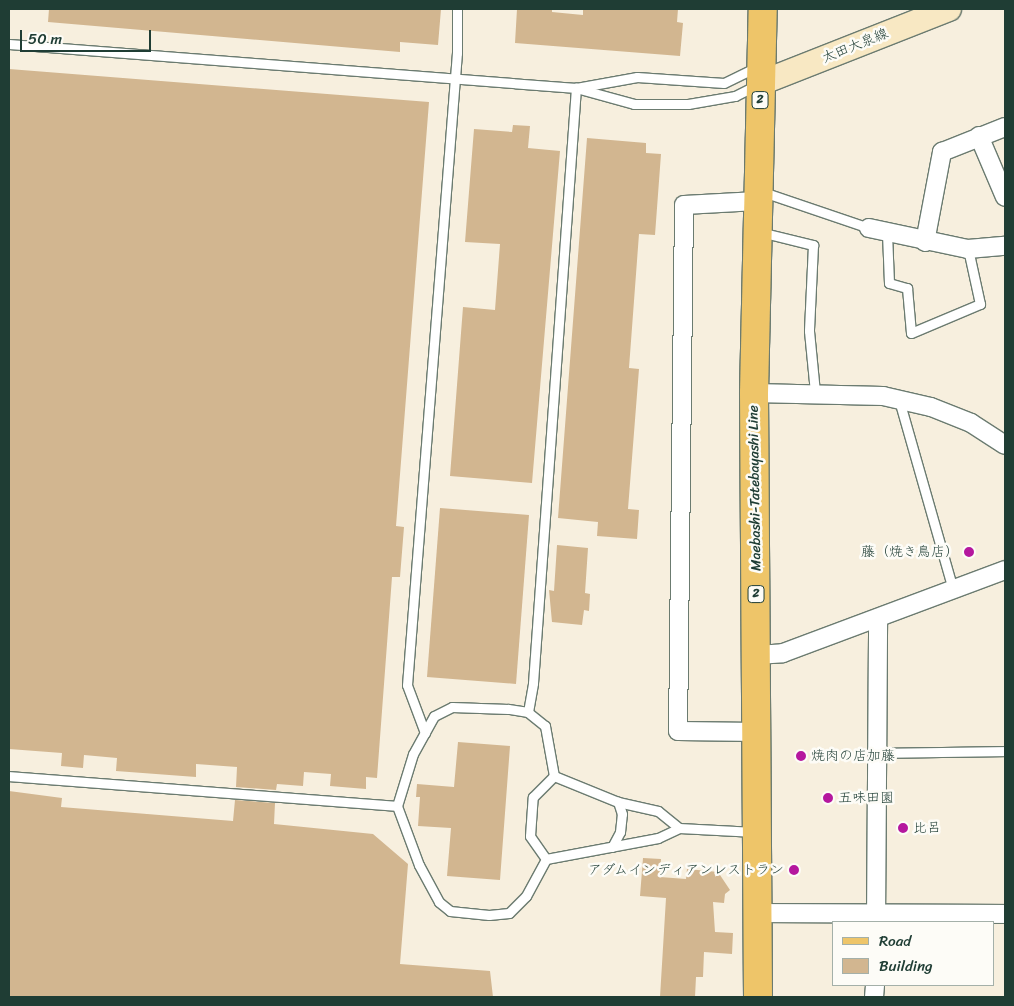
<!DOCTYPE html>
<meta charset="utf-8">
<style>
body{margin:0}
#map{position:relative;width:1014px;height:1006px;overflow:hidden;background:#f7efde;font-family:Sriracha,"Klee One",sans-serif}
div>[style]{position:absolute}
.building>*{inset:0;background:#d2b690}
.roads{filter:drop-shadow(1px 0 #6b7b70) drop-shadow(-1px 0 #6b7b70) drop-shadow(0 1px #6b7b70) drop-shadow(0 -1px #6b7b70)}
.lane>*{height:9px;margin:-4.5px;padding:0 4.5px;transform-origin:4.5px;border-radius:4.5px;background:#fff}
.street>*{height:18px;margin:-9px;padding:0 9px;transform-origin:9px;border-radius:9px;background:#fff}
.secondary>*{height:24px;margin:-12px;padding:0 12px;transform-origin:12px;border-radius:12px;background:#f8e8c3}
.primary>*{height:28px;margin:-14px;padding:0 14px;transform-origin:14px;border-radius:14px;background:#eec569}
.dots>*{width:14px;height:14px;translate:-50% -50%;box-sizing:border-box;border:2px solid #fdfcf7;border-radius:50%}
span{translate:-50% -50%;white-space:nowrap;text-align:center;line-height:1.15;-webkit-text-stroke:5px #fdfcf7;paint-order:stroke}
.shield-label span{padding:1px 4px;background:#fdfcf7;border:1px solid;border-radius:4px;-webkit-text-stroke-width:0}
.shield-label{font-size:12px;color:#1f3d34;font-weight:700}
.street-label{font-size:14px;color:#1f3d34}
.poi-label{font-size:14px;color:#1f3d34}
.right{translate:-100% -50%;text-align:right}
.left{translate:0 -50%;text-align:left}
.frame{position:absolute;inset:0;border:10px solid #1f3d34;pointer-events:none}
.legend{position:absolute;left:832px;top:921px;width:162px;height:65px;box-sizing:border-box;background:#fdfcf7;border:1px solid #a4b0a9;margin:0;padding:6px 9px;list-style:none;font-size:15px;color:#1f3d34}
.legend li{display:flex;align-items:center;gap:10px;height:25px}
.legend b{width:25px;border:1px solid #a4b0a9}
.scale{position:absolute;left:20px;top:30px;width:131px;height:22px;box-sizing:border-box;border:2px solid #1f3d34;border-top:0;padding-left:6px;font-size:15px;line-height:18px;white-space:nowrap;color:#1f3d34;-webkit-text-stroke:4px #fdfcf7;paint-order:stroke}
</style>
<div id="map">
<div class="building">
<i style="clip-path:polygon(49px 9px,441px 9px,438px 45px,400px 42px,400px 52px,48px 22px)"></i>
<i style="clip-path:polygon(517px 9px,552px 9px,552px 12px,583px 15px,583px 9px,678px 9px,677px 22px,683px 23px,680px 56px,515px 43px)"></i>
<i style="clip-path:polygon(9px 69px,429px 102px,396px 526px,404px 527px,400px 577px,392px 577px,377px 778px,366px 777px,366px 789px,330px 786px,331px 774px,304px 772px,303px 786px,277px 784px,276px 790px,236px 787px,237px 767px,196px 764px,196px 777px,116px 771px,117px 758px,84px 755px,83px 768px,61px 766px,62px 753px,9px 749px)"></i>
<i style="clip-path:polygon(513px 125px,530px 126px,528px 148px,560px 151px,532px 483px,450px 476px,463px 307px,495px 310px,500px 244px,465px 242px,474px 129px,512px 132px)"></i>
<i style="clip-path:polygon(587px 138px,646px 143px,646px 153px,661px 154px,655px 235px,639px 234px,629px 368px,639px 369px,628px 509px,639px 510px,637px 539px,597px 536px,598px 522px,558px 518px)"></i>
<i style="clip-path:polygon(440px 508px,529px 515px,516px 684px,427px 677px)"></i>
<i style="clip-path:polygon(557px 545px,588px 548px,585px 593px,590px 594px,589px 611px,584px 610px,582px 625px,552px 622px,549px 590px,554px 591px)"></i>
<i style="clip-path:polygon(458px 742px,510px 746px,500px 880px,447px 876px,451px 828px,418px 826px,420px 797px,416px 797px,417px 784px,454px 787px)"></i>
<i style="clip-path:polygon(9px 791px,62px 798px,61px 807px,233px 821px,235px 800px,275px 803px,274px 824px,373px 834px,408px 864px,400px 964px,490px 971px,493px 997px,9px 997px)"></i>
<i style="clip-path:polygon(643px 858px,661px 859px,660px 877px,686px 879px,687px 869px,718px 872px,730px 890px,725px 894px,724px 903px,713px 902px,715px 932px,733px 933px,732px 954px,704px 952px,703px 977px,696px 977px,695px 997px,660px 997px,666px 898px,640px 896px)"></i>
</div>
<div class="roads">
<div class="lane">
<i style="left:9px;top:44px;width:569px;rotate:4.44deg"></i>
<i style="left:576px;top:88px;width:62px;rotate:-10.2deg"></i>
<i style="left:637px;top:77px;width:87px;rotate:3.9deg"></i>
<i style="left:724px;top:83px;width:37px;rotate:-26deg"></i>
<i style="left:763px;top:192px;width:112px;rotate:18.8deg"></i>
<i style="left:760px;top:232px;width:55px;rotate:13.8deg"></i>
<i style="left:813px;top:245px;width:86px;rotate:92.7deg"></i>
<i style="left:809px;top:331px;width:61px;rotate:84.4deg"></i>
<i style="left:887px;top:233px;width:50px;rotate:87.7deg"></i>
<i style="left:889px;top:283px;width:19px;rotate:16deg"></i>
<i style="left:907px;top:288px;width:45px;rotate:84.9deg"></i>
<i style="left:911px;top:333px;width:75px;rotate:-22.8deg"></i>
<i style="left:980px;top:304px;width:56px;rotate:-102.3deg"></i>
<i style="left:899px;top:400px;width:197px;rotate:74.1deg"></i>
<i style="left:528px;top:712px;width:29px;rotate:-80deg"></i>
<i style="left:533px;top:683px;width:597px;rotate:-85.87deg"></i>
<i style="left:576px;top:88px;width:60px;rotate:15.4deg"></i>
<i style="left:634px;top:104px;width:54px"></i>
<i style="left:688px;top:104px;width:48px;rotate:-9.7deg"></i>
<i style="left:735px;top:96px;width:25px;rotate:-27deg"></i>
<i style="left:425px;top:733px;width:51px;rotate:-110.6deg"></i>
<i style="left:407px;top:685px;width:634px;rotate:-85.48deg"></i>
<i style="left:457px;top:53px;width:44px;rotate:-90deg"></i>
<i style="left:878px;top:753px;width:127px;rotate:-0.9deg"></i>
<i style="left:9px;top:776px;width:389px;rotate:4.4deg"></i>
<i style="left:679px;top:828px;width:27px;rotate:-141deg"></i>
<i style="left:658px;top:811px;width:41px;rotate:-167.3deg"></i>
<i style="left:618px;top:802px;width:69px;rotate:-157.9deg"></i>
<i style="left:554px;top:776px;width:51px;rotate:-100.2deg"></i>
<i style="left:545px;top:726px;width:22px;rotate:-141deg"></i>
<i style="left:528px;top:712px;width:20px;rotate:-171deg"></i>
<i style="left:508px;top:709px;width:56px;rotate:-178deg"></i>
<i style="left:452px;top:707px;width:20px;rotate:153deg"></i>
<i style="left:434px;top:716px;width:43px;rotate:118.9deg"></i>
<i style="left:413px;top:754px;width:54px;rotate:107.1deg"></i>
<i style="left:397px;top:806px;width:63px;rotate:69.6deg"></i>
<i style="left:419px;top:865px;width:42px;rotate:61.6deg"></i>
<i style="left:439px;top:902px;width:14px;rotate:39deg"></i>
<i style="left:450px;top:911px;width:39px;rotate:6deg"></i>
<i style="left:489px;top:915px;width:20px;rotate:-6deg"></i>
<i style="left:509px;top:913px;width:24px;rotate:-45deg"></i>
<i style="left:526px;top:896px;width:42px;rotate:-61.6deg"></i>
<i style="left:546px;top:859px;width:114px;rotate:-10.6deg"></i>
<i style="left:658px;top:838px;width:23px;rotate:-25deg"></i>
<i style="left:679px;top:828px;width:76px;rotate:3deg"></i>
<i style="left:612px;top:847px;width:17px;rotate:-62deg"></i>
<i style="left:620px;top:832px;width:18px;rotate:-84deg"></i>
<i style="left:622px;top:814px;width:13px;rotate:-108deg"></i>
<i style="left:546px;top:859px;width:28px;rotate:-125deg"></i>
<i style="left:530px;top:836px;width:39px;rotate:-86deg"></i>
<i style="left:533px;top:797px;width:30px;rotate:-45deg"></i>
</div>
<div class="street">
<i style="left:979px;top:136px;width:66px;rotate:66.9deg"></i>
<i style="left:757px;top:201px;width:73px;rotate:176.9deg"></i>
<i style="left:684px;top:205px;width:526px;rotate:90.65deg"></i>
<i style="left:678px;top:731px;width:80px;rotate:0.7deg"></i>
<i style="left:869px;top:228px;width:101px;rotate:12deg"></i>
<i style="left:968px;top:249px;width:37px;rotate:-5deg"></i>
<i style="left:925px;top:242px;width:92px;rotate:-79.3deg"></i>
<i style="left:942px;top:152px;width:68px;rotate:-21.6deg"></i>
<i style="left:754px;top:393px;width:129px;rotate:1.3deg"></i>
<i style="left:883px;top:396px;width:49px;rotate:12.9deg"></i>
<i style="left:931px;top:407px;width:43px;rotate:21.8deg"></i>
<i style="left:971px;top:423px;width:40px;rotate:32.9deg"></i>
<i style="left:757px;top:655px;width:26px;rotate:-4deg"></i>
<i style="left:783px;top:653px;width:237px;rotate:-20.5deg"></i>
<i style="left:759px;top:913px;width:246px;rotate:0.2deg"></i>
<i style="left:876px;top:922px;width:304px;rotate:-89.6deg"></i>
<i style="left:874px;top:997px;width:12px;rotate:-85deg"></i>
</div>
<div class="secondary">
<i style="left:761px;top:83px;width:202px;rotate:-21.5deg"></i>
</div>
<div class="primary">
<i style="left:758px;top:997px;width:604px;rotate:-90.38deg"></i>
<i style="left:754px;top:393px;width:384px;rotate:-88.7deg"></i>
</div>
</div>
<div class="dots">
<i style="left:969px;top:552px;background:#b5179e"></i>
<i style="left:801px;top:756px;background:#b5179e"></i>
<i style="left:828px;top:798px;background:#b5179e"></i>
<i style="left:903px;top:828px;background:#b5179e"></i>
<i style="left:794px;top:870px;background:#b5179e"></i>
</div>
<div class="shield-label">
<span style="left:760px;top:100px">2</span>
<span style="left:756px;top:594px">2</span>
</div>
<div class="street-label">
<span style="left:855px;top:46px;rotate:-22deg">太田大泉線</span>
<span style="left:755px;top:488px;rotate:-91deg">Maebashi-Tatebayashi Line</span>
</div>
<div class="poi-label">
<span class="right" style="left:959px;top:552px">藤（焼き鳥店）</span>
<span class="left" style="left:811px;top:756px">焼肉の店加藤</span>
<span class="left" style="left:838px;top:798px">五味田園</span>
<span class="left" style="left:913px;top:828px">比呂</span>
<span class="right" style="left:784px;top:870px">アダムインディアンレストラン</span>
</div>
<div class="frame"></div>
<ul class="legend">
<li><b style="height:6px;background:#eec569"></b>Road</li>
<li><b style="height:14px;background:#d2b690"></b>Building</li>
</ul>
<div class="scale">50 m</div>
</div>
